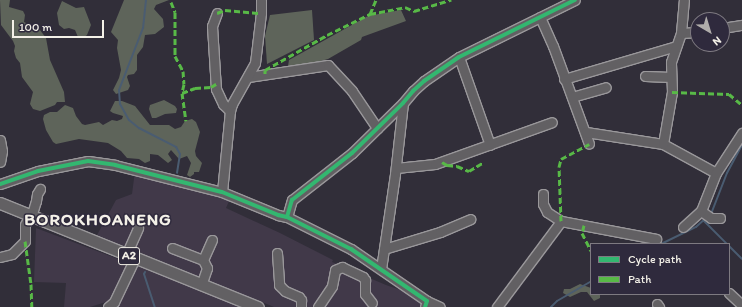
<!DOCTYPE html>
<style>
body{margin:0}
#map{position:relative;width:742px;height:307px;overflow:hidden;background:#312e39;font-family:Itim,sans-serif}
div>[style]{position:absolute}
.built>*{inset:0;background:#413949}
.green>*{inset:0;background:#5e645a}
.stream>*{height:2px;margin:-1px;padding:0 1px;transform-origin:1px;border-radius:1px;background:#4a5c71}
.roads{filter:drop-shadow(1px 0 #9a989b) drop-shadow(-1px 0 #9a989b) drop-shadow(0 1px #9a989b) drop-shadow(0 -1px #9a989b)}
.minor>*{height:9px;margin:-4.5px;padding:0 4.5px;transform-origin:4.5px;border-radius:4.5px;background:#626063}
.major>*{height:11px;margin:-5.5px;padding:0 5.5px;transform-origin:5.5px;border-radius:5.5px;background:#626063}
.quiet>*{height:3px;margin-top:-1.5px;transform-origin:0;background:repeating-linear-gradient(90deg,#58b947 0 6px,transparent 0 9px)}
.cycleway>*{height:4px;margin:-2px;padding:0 2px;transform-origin:2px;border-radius:2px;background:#33b770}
span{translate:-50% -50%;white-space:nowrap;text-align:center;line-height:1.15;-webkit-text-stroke:3px #2f2a3d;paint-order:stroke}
.shield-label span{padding:1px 3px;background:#2f2a3d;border:1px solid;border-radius:3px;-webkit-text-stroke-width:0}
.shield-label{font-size:12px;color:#f4f1e8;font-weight:700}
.district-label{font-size:17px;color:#f4f1e8;font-weight:700;letter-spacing:1px}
.legend{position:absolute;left:590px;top:243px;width:140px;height:52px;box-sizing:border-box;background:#2f2a3d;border:1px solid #7e7a81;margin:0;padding:5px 7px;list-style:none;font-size:12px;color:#f4f1e8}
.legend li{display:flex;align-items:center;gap:8px;height:20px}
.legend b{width:20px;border:1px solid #7e7a81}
.north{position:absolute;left:690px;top:12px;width:40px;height:40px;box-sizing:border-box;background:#2f2a3d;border:1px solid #7e7a81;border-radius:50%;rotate:142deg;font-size:11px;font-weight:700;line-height:16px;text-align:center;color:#f4f1e8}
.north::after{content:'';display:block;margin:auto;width:14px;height:18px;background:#b0adab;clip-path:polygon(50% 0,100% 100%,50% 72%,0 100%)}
.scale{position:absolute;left:12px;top:20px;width:92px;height:18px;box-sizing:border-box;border:2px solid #f4f1e8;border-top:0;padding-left:5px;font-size:12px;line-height:14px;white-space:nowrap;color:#f4f1e8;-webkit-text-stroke:3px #2f2a3d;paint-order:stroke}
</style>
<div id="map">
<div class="built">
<i style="clip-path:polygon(135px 171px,230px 199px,226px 208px,280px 233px,333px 260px,332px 262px,386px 285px,412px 294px,425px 307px,274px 307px,97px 235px,116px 200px,132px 194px)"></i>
<i style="clip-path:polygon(36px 228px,195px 288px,239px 307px,106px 307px,106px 302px,90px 307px,64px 307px,66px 283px,34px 282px)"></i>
</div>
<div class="green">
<i style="clip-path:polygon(0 0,10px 0,9px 7px,23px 11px,25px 15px,24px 22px,40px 30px,46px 38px,50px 60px,64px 92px,65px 102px,57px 102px,55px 105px,40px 111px,33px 109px,30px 104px,33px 92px,22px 77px,20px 63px,16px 58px,14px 51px,15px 46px,13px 41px,1px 25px)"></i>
<i style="clip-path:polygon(124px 0,169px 0,156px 5px,154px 9px,163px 19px,164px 27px,155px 34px,145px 35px,143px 47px,137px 55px,137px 70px,134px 74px,128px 75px,127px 77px,130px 86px,128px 90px,116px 94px,113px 90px,119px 78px,121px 70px,117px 48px,118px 40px,111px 32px)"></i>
<i style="clip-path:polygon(62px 1px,76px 8px,84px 7px,91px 25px,87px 35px,83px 38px,78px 37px,75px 30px,69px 28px,64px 29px,59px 25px,57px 13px)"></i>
<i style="clip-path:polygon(312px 10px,314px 40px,267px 64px,265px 36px,270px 15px)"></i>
<i style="clip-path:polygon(401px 10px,406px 21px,362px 37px,361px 40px,328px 59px,314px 63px,288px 66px,289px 60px,368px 16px)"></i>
<i style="clip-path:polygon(164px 100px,175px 106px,177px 109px,176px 113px,165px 114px,156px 118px,152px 118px,149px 109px,150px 105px)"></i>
<i style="clip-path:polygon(115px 101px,122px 101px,135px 106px,150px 125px,169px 125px,175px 129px,181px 127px,185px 121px,192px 119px,196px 122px,200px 132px,195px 151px,196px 156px,202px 163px,199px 172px,194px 172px,194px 174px,190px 177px,187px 175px,191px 163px,187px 156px,179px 159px,171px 150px,168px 154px,172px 160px,168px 163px,158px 155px,150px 154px,150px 161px,145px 163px,139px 159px,127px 158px,121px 151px,108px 143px,79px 139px,56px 144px,53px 142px,46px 130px,43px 119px,44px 115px,50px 112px,57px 112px,65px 105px,73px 108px,76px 116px,82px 124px,85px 125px,99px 122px,103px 125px,112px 120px,117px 121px,122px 119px,123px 116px,113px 113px,110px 111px)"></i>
<i style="clip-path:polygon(580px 284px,591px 288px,591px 294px,600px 294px,600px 298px,594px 301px,587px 292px,581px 292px,570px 297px,563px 293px,564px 289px,570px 289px)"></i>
</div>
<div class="stream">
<i style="left:146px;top:0;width:28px;rotate:96deg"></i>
<i style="left:143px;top:28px;width:66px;rotate:111.2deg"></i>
<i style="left:119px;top:90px;width:14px;rotate:86deg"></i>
<i style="left:120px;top:104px;width:18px;rotate:61deg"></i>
<i style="left:129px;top:120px;width:13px;rotate:39deg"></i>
<i style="left:139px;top:128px;width:42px;rotate:27.2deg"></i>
<i style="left:176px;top:147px;width:8px;rotate:60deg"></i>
<i style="left:180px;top:154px;width:19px;rotate:99deg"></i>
<i style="left:711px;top:214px;width:44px;rotate:-68.7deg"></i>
<i style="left:727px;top:173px;width:32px;rotate:-62deg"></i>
<i style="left:704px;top:221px;width:33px;rotate:45deg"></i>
<i style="left:661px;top:244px;width:39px;rotate:-26deg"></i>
<i style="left:696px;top:227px;width:13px;rotate:-42deg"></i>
<i style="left:729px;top:246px;width:18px;rotate:45deg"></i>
<i style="left:145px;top:272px;width:2px;rotate:117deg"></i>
<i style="left:144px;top:274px;width:35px;rotate:72deg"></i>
<i style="left:551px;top:307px;width:8px;rotate:-45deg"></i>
<i style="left:557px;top:301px;width:39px;rotate:-30deg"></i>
</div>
<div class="roads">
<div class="minor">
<i style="left:217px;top:13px;width:14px;rotate:111deg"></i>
<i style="left:212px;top:26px;width:63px;rotate:86.4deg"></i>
<i style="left:216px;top:89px;width:17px;rotate:65deg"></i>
<i style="left:223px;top:104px;width:10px;rotate:45deg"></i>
<i style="left:540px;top:17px;width:32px;rotate:66deg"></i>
<i style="left:553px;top:46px;width:104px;rotate:69.8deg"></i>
<i style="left:722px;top:28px;width:20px;rotate:-9deg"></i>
<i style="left:681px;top:33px;width:17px;rotate:-3deg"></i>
<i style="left:459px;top:57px;width:93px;rotate:70.6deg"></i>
<i style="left:645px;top:76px;width:26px;rotate:2deg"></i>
<i style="left:248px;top:77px;width:81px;rotate:-8.5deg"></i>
<i style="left:328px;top:65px;width:35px;rotate:47deg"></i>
<i style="left:352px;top:91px;width:45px;rotate:56deg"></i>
<i style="left:564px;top:79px;width:117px;rotate:-16.4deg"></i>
<i style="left:572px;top:97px;width:35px;rotate:-16deg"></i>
<i style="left:586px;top:132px;width:78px;rotate:8.9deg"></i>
<i style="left:663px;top:144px;width:60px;rotate:28.7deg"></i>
<i style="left:0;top:140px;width:11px;rotate:80deg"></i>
<i style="left:2px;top:151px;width:11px;rotate:100deg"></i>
<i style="left:663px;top:144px;width:53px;rotate:-80.2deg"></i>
<i style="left:672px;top:92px;width:30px;rotate:-92deg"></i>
<i style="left:671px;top:62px;width:31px;rotate:-71deg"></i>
<i style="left:681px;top:33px;width:33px;rotate:-85deg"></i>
<i style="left:396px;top:168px;width:39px;rotate:-6deg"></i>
<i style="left:435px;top:164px;width:124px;rotate:-19.7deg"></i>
<i style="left:0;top:184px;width:40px;rotate:-18.9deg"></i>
<i style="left:38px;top:171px;width:51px;rotate:-11.3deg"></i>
<i style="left:88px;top:161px;width:27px;rotate:8deg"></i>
<i style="left:115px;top:165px;width:110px;rotate:14.2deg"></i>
<i style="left:222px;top:192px;width:61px;rotate:22.3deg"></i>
<i style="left:278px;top:215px;width:9px;rotate:13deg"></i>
<i style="left:287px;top:217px;width:72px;rotate:26.6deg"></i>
<i style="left:351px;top:249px;width:92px;rotate:34.4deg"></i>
<i style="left:427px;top:301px;width:6px;rotate:108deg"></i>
<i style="left:222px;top:192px;width:81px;rotate:-84.4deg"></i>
<i style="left:230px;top:111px;width:7px;rotate:-74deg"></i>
<i style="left:232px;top:104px;width:47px;rotate:-60.7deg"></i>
<i style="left:255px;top:63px;width:50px;rotate:-83.2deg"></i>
<i style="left:261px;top:13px;width:13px;rotate:-90deg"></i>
<i style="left:543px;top:194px;width:10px;rotate:90deg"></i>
<i style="left:543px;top:204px;width:9px;rotate:63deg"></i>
<i style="left:547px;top:212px;width:17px;rotate:33deg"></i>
<i style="left:561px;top:221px;width:97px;rotate:10.7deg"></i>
<i style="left:701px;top:211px;width:12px;rotate:35deg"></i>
<i style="left:711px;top:218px;width:9px"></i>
<i style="left:31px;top:217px;width:17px;rotate:-73deg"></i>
<i style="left:36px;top:201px;width:7px;rotate:-82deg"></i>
<i style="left:37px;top:194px;width:6px;rotate:-59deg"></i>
<i style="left:287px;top:217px;width:18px;rotate:-74deg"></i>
<i style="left:292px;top:200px;width:76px;rotate:-38.1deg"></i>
<i style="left:352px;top:153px;width:71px;rotate:-44.4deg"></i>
<i style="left:403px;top:103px;width:16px;rotate:-50deg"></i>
<i style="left:413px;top:91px;width:15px;rotate:-42deg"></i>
<i style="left:424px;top:81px;width:42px;rotate:-34.4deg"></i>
<i style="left:459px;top:57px;width:129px;rotate:-26.2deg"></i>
<i style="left:683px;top:227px;width:24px;rotate:-42deg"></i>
<i style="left:701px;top:211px;width:41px;rotate:-68.5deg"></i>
<i style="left:716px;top:173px;width:48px;rotate:-57deg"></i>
<i style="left:172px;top:248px;width:33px;rotate:21deg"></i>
<i style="left:203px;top:260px;width:9px;rotate:63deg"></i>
<i style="left:207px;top:268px;width:18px;rotate:109deg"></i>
<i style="left:384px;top:249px;width:59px;rotate:-16.9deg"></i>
<i style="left:440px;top:232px;width:33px;rotate:-23deg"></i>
<i style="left:277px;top:253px;width:32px;rotate:86deg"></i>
<i style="left:279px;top:285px;width:8px;rotate:45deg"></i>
<i style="left:285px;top:291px;width:15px;rotate:23deg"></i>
<i style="left:299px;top:297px;width:4px;rotate:56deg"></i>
<i style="left:301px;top:300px;width:7px;rotate:90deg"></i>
<i style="left:126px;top:255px;width:30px;rotate:-66deg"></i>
<i style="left:0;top:257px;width:12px;rotate:-14deg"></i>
<i style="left:12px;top:254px;width:18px;rotate:-45deg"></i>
<i style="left:25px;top:241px;width:16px;rotate:-90deg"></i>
<i style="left:25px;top:225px;width:10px;rotate:-66deg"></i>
<i style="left:203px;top:260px;width:22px;rotate:-66deg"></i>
<i style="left:381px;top:269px;width:96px;rotate:-81.6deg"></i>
<i style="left:395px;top:174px;width:71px;rotate:-83.6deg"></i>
<i style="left:729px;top:293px;width:18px;rotate:43deg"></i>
<i style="left:427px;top:301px;width:14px;rotate:25deg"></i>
<i style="left:657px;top:304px;width:4px;rotate:56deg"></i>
<i style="left:108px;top:307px;width:8px;rotate:-40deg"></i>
<i style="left:114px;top:302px;width:49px;rotate:-64.5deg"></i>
<i style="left:318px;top:307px;width:25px;rotate:-56deg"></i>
<i style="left:332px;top:286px;width:16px;rotate:-79deg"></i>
<i style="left:335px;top:270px;width:8px;rotate:-23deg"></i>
<i style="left:342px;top:267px;width:23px;rotate:25deg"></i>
<i style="left:363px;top:277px;width:4px;rotate:56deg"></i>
<i style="left:365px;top:280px;width:14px;rotate:90deg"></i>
<i style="left:365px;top:294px;width:11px;rotate:52deg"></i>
<i style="left:497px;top:307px;width:107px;rotate:-53.3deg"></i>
</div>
<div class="major">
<i style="left:0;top:203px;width:278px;rotate:22deg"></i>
</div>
</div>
<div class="quiet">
<i style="left:171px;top:2px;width:11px;rotate:68deg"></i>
<i style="left:175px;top:12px;width:44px;rotate:90deg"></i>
<i style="left:175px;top:56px;width:17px;rotate:62deg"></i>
<i style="left:183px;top:71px;width:13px;rotate:86deg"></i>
<i style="left:184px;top:84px;width:9px;rotate:103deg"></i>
<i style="left:182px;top:93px;width:28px;rotate:82deg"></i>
<i style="left:217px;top:13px;width:9px;rotate:-21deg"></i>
<i style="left:225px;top:10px;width:36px;rotate:5deg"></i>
<i style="left:370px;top:14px;width:15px;rotate:-67deg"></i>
<i style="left:265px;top:74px;width:4px;rotate:-90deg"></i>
<i style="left:265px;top:70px;width:71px;rotate:-29.4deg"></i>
<i style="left:327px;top:35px;width:48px;rotate:-26deg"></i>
<i style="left:370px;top:14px;width:36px;rotate:-11deg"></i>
<i style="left:405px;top:7px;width:10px;rotate:24deg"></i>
<i style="left:414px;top:11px;width:39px;rotate:-17deg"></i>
<i style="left:672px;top:92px;width:57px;rotate:2deg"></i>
<i style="left:729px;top:94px;width:17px;rotate:40deg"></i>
<i style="left:182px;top:93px;width:14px;rotate:-21deg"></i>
<i style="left:195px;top:88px;width:16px;rotate:-4deg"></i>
<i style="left:211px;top:87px;width:6px;rotate:-31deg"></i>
<i style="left:442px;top:162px;width:6px;rotate:31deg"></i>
<i style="left:447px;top:165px;width:10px;rotate:6deg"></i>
<i style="left:457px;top:166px;width:13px;rotate:23deg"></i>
<i style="left:469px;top:171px;width:17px;rotate:-31deg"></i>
<i style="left:561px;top:221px;width:54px;rotate:-92.1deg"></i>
<i style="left:559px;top:167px;width:8px;rotate:-76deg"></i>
<i style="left:561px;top:159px;width:32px;rotate:-28deg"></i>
<i style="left:584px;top:225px;width:8px;rotate:104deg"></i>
<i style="left:582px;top:233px;width:20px;rotate:63deg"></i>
<i style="left:25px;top:241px;width:43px;rotate:82.1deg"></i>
<i style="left:31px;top:284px;width:23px;rotate:88deg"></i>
</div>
<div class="cycleway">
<i style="left:0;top:184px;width:40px;rotate:-18.9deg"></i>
<i style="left:38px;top:171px;width:51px;rotate:-11.3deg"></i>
<i style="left:88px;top:161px;width:27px;rotate:8deg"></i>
<i style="left:115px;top:165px;width:110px;rotate:14.2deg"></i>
<i style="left:222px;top:192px;width:61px;rotate:22.3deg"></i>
<i style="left:278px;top:215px;width:9px;rotate:13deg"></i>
<i style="left:287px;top:217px;width:72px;rotate:26.6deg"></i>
<i style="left:351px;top:249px;width:92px;rotate:34.4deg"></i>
<i style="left:427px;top:301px;width:6px;rotate:108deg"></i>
<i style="left:287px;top:217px;width:18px;rotate:-74deg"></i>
<i style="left:292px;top:200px;width:76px;rotate:-38.1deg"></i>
<i style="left:352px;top:153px;width:71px;rotate:-44.4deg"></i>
<i style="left:403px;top:103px;width:16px;rotate:-50deg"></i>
<i style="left:413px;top:91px;width:15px;rotate:-42deg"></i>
<i style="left:424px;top:81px;width:42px;rotate:-34.4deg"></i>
<i style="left:459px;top:57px;width:129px;rotate:-26.2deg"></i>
</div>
<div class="shield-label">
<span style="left:129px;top:256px">A2</span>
</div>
<div class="district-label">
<span style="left:98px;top:220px">BOROKHOANENG</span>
</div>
<ul class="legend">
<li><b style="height:5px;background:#33b770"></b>Cycle path</li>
<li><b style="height:5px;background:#58b947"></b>Path</li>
</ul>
<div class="north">N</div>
<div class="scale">100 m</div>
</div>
